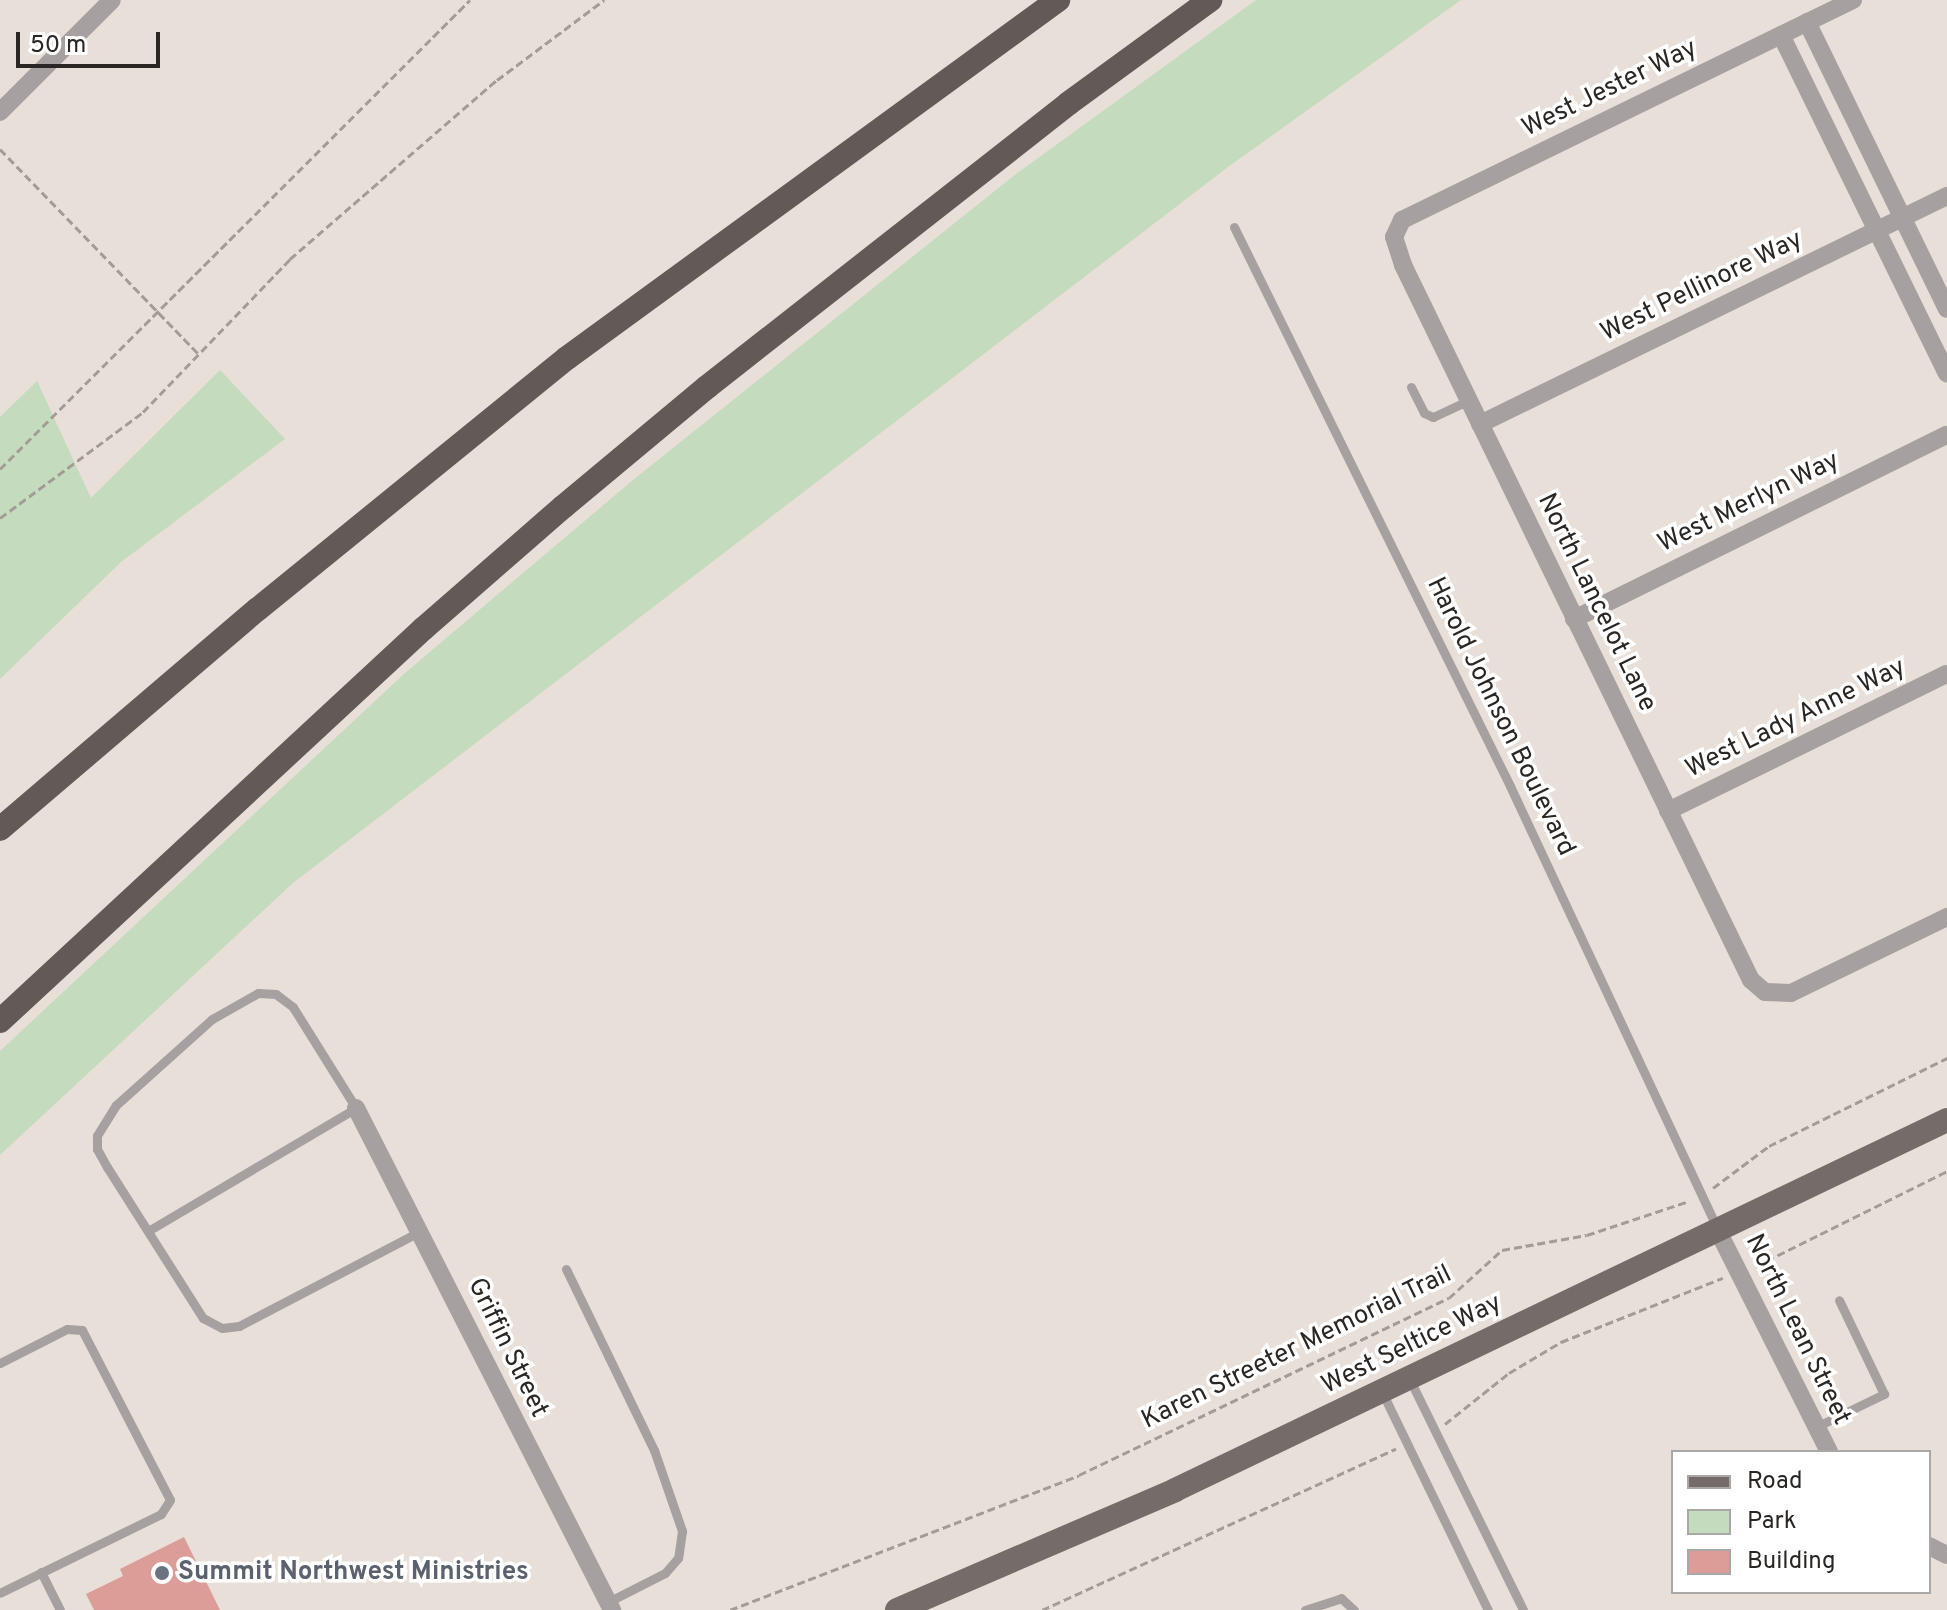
<!DOCTYPE html>
<style>
body{margin:0}
#map{position:relative;width:1947px;height:1610px;overflow:hidden;background:#e8dfd8;font-family:Overpass,sans-serif}
div>[style]{position:absolute}
.green>*{inset:0;background:#c4dbbe}
.building>*{inset:0;background:#dc9d98}
.path>*{height:3px;margin-top:-1.5px;transform-origin:0;background:repeating-linear-gradient(90deg,#a39c96 0 8px,transparent 0 12px)}
.service>*{height:9px;margin:-4.5px;padding:0 4.5px;transform-origin:4.5px;border-radius:4.5px;background:#a6a1a0}
.minor>*{height:18px;margin:-9px;padding:0 9px;transform-origin:9px;border-radius:9px;background:#a6a1a0}
.primary>*{height:24px;margin:-12px;padding:0 12px;transform-origin:12px;border-radius:12px;background:#756c6a}
.motorway>*{height:24px;margin:-12px;padding:0 12px;transform-origin:12px;border-radius:12px;background:#635957}
.dots>*{width:22px;height:22px;translate:-50% -50%;box-sizing:border-box;border:4px solid #fff;border-radius:50%}
span{translate:-50% -50%;white-space:nowrap;text-align:center;line-height:1.15;-webkit-text-stroke:7px #fff;paint-order:stroke}
.street-label{font-size:26px;color:#2a2623}
.worship-label{font-size:26px;color:#5b616d;font-weight:700}
.left{translate:0 -50%;text-align:left}
.legend{position:absolute;left:1671px;top:1450px;width:260px;height:144px;box-sizing:border-box;background:#fff;border:2px solid #aaa8a7;margin:0;padding:10px 14px;list-style:none;font-size:24px;color:#2a2623}
.legend li{display:flex;align-items:center;gap:16px;height:40px}
.legend b{width:40px;border:2px solid #aaa8a7}
.scale{position:absolute;left:16px;top:32px;width:144px;height:36px;box-sizing:border-box;border:4px solid #2a2623;border-top:0;padding-left:10px;font-size:24px;line-height:28px;white-space:nowrap;color:#2a2623;-webkit-text-stroke:6px #fff;paint-order:stroke}
</style>
<div id="map">
<div class="green">
<i style="clip-path:polygon(1256px 0,1461px 0,1228px 167px,293px 883px,0 1155px,0 1051px,405px 673px,633px 480px,1016px 174px)"></i>
<i style="clip-path:polygon(220px 370px,285px 439px,121px 562px,0 679px,0 417px,37px 381px,91px 498px)"></i>
</div>
<div class="building">
<i style="clip-path:polygon(184px 1537px,220px 1610px,94px 1610px,86px 1594px,123px 1576px,120px 1569px)"></i>
</div>
<div class="path">
<i style="left:0;top:149px;width:284px;rotate:45.9deg"></i>
<i style="left:0;top:469px;width:664px;rotate:-44.94deg"></i>
<i style="left:0;top:518px;width:178px;rotate:-36.5deg"></i>
<i style="left:143px;top:412px;width:212px;rotate:-46.1deg"></i>
<i style="left:290px;top:259px;width:274px;rotate:-40.9deg"></i>
<i style="left:497px;top:80px;width:134px;rotate:-36.8deg"></i>
<i style="left:1713px;top:1188px;width:70px;rotate:-36.9deg"></i>
<i style="left:1769px;top:1146px;width:199px;rotate:-26.3deg"></i>
<i style="left:1756px;top:1266px;width:213px;rotate:-26.4deg"></i>
<i style="left:1445px;top:1424px;width:82px;rotate:-38.6deg"></i>
<i style="left:1509px;top:1373px;width:61px;rotate:-30.8deg"></i>
<i style="left:1561px;top:1342px;width:174px;rotate:-21.6deg"></i>
<i style="left:730px;top:1610px;width:374px;rotate:-21.1deg"></i>
<i style="left:1079px;top:1475px;width:410px;rotate:-25.6deg"></i>
<i style="left:1449px;top:1298px;width:72px;rotate:-42.2deg"></i>
<i style="left:1502px;top:1250px;width:86px;rotate:-10deg"></i>
<i style="left:1587px;top:1235px;width:108px;rotate:-18.4deg"></i>
<i style="left:1042px;top:1610px;width:389px;rotate:-24.5deg"></i>
</div>
<div class="service">
<i style="left:1234px;top:227px;width:623px;rotate:63.72deg"></i>
<i style="left:1510px;top:786px;width:488px;rotate:64.9deg"></i>
<i style="left:1411px;top:387px;width:29px;rotate:63deg"></i>
<i style="left:1424px;top:413px;width:10px;rotate:24deg"></i>
<i style="left:1433px;top:417px;width:38px;rotate:-25deg"></i>
<i style="left:148px;top:1231px;width:242px;rotate:-30.6deg"></i>
<i style="left:356px;top:1108px;width:119px;rotate:-122deg"></i>
<i style="left:293px;top:1007px;width:21px;rotate:-143deg"></i>
<i style="left:276px;top:994px;width:18px;rotate:-177deg"></i>
<i style="left:258px;top:993px;width:53px;rotate:150.5deg"></i>
<i style="left:212px;top:1019px;width:129px;rotate:138.1deg"></i>
<i style="left:116px;top:1105px;width:36px;rotate:122deg"></i>
<i style="left:97px;top:1136px;width:13px;rotate:90deg"></i>
<i style="left:97px;top:1149px;width:21px;rotate:61deg"></i>
<i style="left:107px;top:1167px;width:179px;rotate:57.6deg"></i>
<i style="left:203px;top:1318px;width:21px;rotate:28deg"></i>
<i style="left:222px;top:1328px;width:17px;rotate:-7deg"></i>
<i style="left:239px;top:1326px;width:205px;rotate:-27.6deg"></i>
<i style="left:566px;top:1269px;width:201px;rotate:64.1deg"></i>
<i style="left:654px;top:1450px;width:86px;rotate:70.9deg"></i>
<i style="left:682px;top:1531px;width:27px;rotate:98deg"></i>
<i style="left:678px;top:1558px;width:20px;rotate:131deg"></i>
<i style="left:665px;top:1573px;width:64px;rotate:153deg"></i>
<i style="left:0;top:1363px;width:75px;rotate:-26.9deg"></i>
<i style="left:67px;top:1329px;width:15px;rotate:4deg"></i>
<i style="left:82px;top:1330px;width:191px;rotate:62.6deg"></i>
<i style="left:170px;top:1500px;width:17px;rotate:123deg"></i>
<i style="left:161px;top:1514px;width:179px;rotate:153.9deg"></i>
<i style="left:1409px;top:1378px;width:258px;rotate:63.8deg"></i>
<i style="left:1383px;top:1394px;width:240px;rotate:64.1deg"></i>
<i style="left:1816px;top:1427px;width:76px;rotate:-25.9deg"></i>
<i style="left:1884px;top:1394px;width:104px;rotate:-115.6deg"></i>
<i style="left:41px;top:1572px;width:42px;rotate:63.4deg"></i>
<i style="left:1305px;top:1610px;width:38px;rotate:-18deg"></i>
<i style="left:1341px;top:1598px;width:18px;rotate:43deg"></i>
</div>
<div class="minor">
<i style="left:1853px;top:0;width:502px;rotate:154deg"></i>
<i style="left:1402px;top:220px;width:19px;rotate:115deg"></i>
<i style="left:1394px;top:237px;width:29px;rotate:72deg"></i>
<i style="left:1403px;top:265px;width:795px;rotate:64.05deg"></i>
<i style="left:1751px;top:980px;width:18px;rotate:41deg"></i>
<i style="left:1765px;top:992px;width:26px;rotate:2deg"></i>
<i style="left:1791px;top:993px;width:174px;rotate:-26deg"></i>
<i style="left:1807px;top:22px;width:319px;rotate:64deg"></i>
<i style="left:1781px;top:35px;width:377px;rotate:63.9deg"></i>
<i style="left:0;top:112px;width:158px;rotate:-45deg"></i>
<i style="left:1480px;top:424px;width:520px;rotate:-26.02deg"></i>
<i style="left:1574px;top:619px;width:416px;rotate:-26.3deg"></i>
<i style="left:1668px;top:811px;width:311px;rotate:-26.2deg"></i>
<i style="left:356px;top:1108px;width:564px;rotate:62.98deg"></i>
<i style="left:1718px;top:1231px;width:247px;rotate:63.3deg"></i>
<i style="left:1929px;top:1546px;width:20px;rotate:27deg"></i>
</div>
<div class="primary">
<i style="left:897px;top:1610px;width:303px;rotate:-23.3deg"></i>
<i style="left:1175px;top:1490px;width:856px;rotate:-25.61deg"></i>
</div>
<div class="motorway">
<i style="left:0;top:829px;width:339px;rotate:-40.5deg"></i>
<i style="left:258px;top:609px;width:398px;rotate:-39.1deg"></i>
<i style="left:567px;top:358px;width:608px;rotate:-36.1deg"></i>
<i style="left:0;top:1021px;width:577px;rotate:-42.82deg"></i>
<i style="left:423px;top:629px;width:186px;rotate:-41.1deg"></i>
<i style="left:563px;top:507px;width:187px;rotate:-39.8deg"></i>
<i style="left:707px;top:387px;width:460px;rotate:-38.1deg"></i>
<i style="left:1069px;top:103px;width:175px;rotate:-36.1deg"></i>
</div>
<div class="dots">
<i style="left:162px;top:1573px;background:#6b7280"></i>
</div>
<div class="street-label">
<span style="left:1610px;top:89px;rotate:-26deg">West Jester Way</span>
<span style="left:1702px;top:287px;rotate:-26deg">West Pellinore Way</span>
<span style="left:1749px;top:503px;rotate:-26deg">West Merlyn Way</span>
<span style="left:1596px;top:603px;rotate:64deg">North Lancelot Lane</span>
<span style="left:1500px;top:717px;rotate:64deg">Harold Johnson Boulevard</span>
<span style="left:1796px;top:719px;rotate:-26deg">West Lady Anne Way</span>
<span style="left:1797px;top:1330px;rotate:64deg">North Lean Street</span>
<span style="left:1412px;top:1345px;rotate:-26deg">West Seltice Way</span>
<span style="left:507px;top:1348px;rotate:64deg">Griffin Street</span>
<span style="left:1297px;top:1348px;rotate:-26deg">Karen Streeter Memorial Trail</span>
</div>
<div class="worship-label">
<span class="left" style="left:178px;top:1573px">Summit Northwest Ministries</span>
</div>
<ul class="legend">
<li><b style="height:10px;background:#756c6a"></b>Road</li>
<li><b style="height:22px;background:#c4dbbe"></b>Park</li>
<li><b style="height:22px;background:#dc9d98"></b>Building</li>
</ul>
<div class="scale">50 m</div>
</div>
